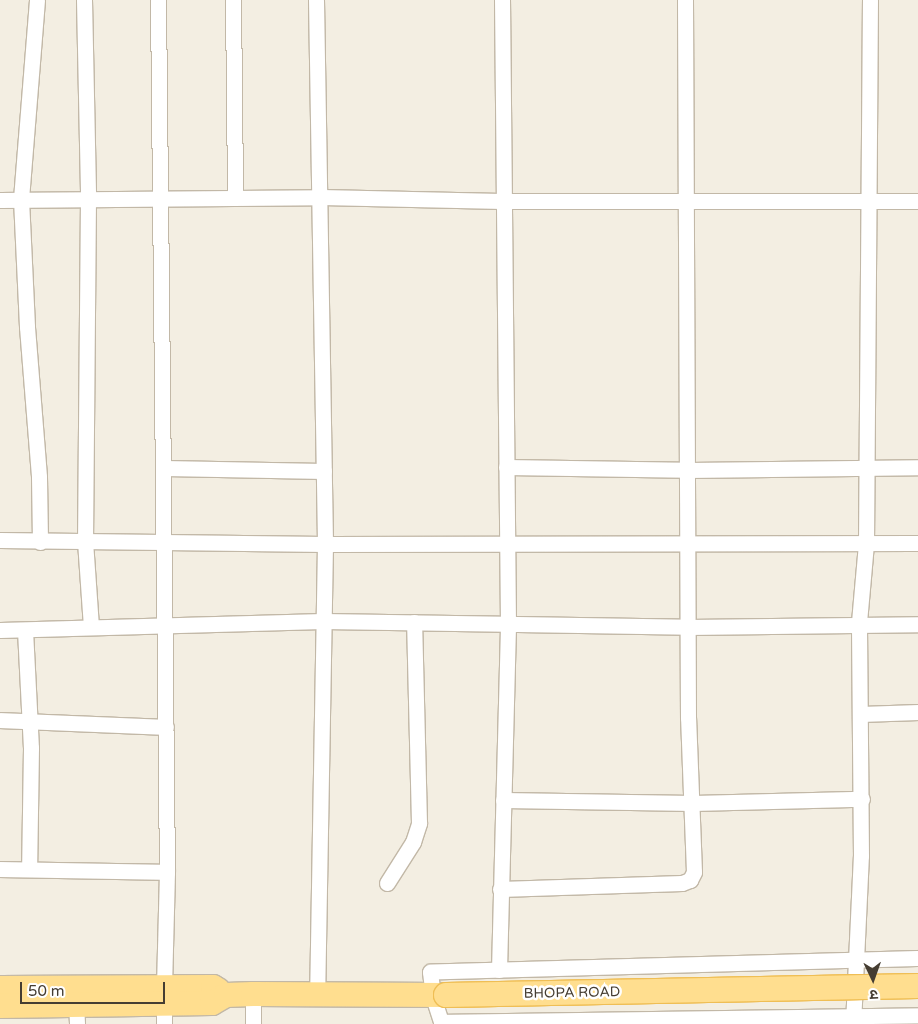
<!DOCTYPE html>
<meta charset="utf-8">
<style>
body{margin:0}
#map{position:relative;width:918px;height:1024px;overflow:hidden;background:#f3eee2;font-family:"Varela Round","Noto Sans Devanagari",sans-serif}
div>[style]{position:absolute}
.roads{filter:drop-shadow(1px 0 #c2b8a7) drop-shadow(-1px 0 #c2b8a7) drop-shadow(0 1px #c2b8a7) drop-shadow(0 -1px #c2b8a7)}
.minor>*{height:15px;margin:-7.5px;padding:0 7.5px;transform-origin:7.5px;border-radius:7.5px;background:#fff}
.primary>*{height:24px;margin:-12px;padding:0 12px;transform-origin:12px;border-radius:12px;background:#ffde8f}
.bridges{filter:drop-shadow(1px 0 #efbe55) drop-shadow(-1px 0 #efbe55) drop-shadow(0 1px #efbe55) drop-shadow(0 -1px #efbe55)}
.primary-bridge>*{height:24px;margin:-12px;padding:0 12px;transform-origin:12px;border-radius:12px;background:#ffde8f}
span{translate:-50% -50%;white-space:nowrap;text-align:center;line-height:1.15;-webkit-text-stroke:5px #fff;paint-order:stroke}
.street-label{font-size:14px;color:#453d32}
.north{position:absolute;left:848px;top:954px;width:50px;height:50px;-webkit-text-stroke:4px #fff;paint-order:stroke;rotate:177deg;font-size:14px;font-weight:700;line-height:20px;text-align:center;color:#453d32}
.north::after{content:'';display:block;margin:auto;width:18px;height:22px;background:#453d32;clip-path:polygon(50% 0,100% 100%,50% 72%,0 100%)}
.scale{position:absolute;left:20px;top:982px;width:145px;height:22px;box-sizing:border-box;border:2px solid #453d32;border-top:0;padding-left:6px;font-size:15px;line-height:18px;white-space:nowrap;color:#453d32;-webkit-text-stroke:4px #fff;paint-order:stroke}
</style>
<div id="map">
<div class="roads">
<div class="minor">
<i style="left:37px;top:0;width:200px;rotate:94.6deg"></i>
<i style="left:21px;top:199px;width:128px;rotate:87.3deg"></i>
<i style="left:27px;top:327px;width:150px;rotate:85.4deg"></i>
<i style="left:39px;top:477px;width:65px;rotate:89.1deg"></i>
<i style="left:84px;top:0;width:199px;rotate:88.8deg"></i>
<i style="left:88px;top:199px;width:342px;rotate:90.5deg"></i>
<i style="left:85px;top:541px;width:85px;rotate:86deg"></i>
<i style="left:158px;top:0;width:872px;rotate:89.41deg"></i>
<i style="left:233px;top:0;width:197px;rotate:89.4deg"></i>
<i style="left:316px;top:0;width:544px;rotate:89.05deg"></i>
<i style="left:325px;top:544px;width:451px;rotate:91deg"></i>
<i style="left:0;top:200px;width:321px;rotate:-0.5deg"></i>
<i style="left:321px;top:197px;width:181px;rotate:1.3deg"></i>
<i style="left:502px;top:201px;width:416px"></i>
<i style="left:506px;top:467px;width:182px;rotate:0.9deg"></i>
<i style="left:688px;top:470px;width:230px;rotate:-0.7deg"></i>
<i style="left:164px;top:468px;width:160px;rotate:1.1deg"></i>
<i style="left:0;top:540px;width:325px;rotate:0.7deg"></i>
<i style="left:325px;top:544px;width:593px;rotate:-0.1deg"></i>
<i style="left:0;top:630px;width:323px;rotate:-1.6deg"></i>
<i style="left:323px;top:621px;width:365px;rotate:0.9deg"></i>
<i style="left:688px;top:627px;width:230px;rotate:-0.7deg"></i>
<i style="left:25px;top:630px;width:118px;rotate:87.1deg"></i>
<i style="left:31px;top:748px;width:121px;rotate:90.9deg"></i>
<i style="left:861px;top:714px;width:57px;rotate:-2deg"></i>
<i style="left:0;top:720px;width:166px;rotate:2.4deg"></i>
<i style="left:503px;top:800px;width:190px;rotate:0.9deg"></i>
<i style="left:693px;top:803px;width:169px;rotate:-1.4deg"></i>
<i style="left:0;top:869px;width:167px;rotate:1deg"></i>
<i style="left:167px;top:872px;width:116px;rotate:91.5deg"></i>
<i style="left:387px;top:883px;width:49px;rotate:-57.6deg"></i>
<i style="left:413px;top:842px;width:20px;rotate:-72deg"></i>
<i style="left:419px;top:823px;width:201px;rotate:-91.4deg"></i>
<i style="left:500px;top:889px;width:182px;rotate:-1.9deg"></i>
<i style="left:682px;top:883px;width:9px;rotate:-21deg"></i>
<i style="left:690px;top:880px;width:9px;rotate:-63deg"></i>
<i style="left:694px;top:872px;width:154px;rotate:-92.2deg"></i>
<i style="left:688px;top:718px;width:718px;rotate:-90.24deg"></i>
<i style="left:918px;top:958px;width:488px;rotate:178.4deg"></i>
<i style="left:430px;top:972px;width:25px;rotate:83deg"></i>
<i style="left:433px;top:997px;width:26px;rotate:72deg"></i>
<i style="left:441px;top:1022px;width:477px;rotate:-0.8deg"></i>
<i style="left:499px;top:970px;width:346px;rotate:-88.5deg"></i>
<i style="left:508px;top:624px;width:624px;rotate:-90.55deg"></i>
<i style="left:253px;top:994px;width:30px;rotate:90deg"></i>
<i style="left:76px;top:1004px;width:20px;rotate:87deg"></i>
<i style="left:164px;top:1005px;width:19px;rotate:90deg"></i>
<i style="left:853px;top:1024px;width:168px;rotate:-87.3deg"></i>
<i style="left:861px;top:856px;width:234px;rotate:-90.5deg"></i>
<i style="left:859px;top:622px;width:78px;rotate:-84.9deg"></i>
<i style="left:866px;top:544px;width:544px;rotate:-89.58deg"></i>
</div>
<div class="primary">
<i style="left:0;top:988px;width:213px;rotate:-0.3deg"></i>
<i style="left:213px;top:987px;width:6px;rotate:31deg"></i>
<i style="left:0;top:1006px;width:212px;rotate:-0.8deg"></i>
<i style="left:212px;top:1003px;width:16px;rotate:-30deg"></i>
<i style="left:226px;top:995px;width:27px;rotate:-2deg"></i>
<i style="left:253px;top:994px;width:193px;rotate:0.3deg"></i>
</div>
</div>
<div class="bridges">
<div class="primary-bridge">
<i style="left:446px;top:995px;width:472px;rotate:-1.1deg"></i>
</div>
</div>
<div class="street-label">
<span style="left:572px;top:993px;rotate:-1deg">BHOPA ROAD</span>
</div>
<div class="north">उ</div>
<div class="scale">50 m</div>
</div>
